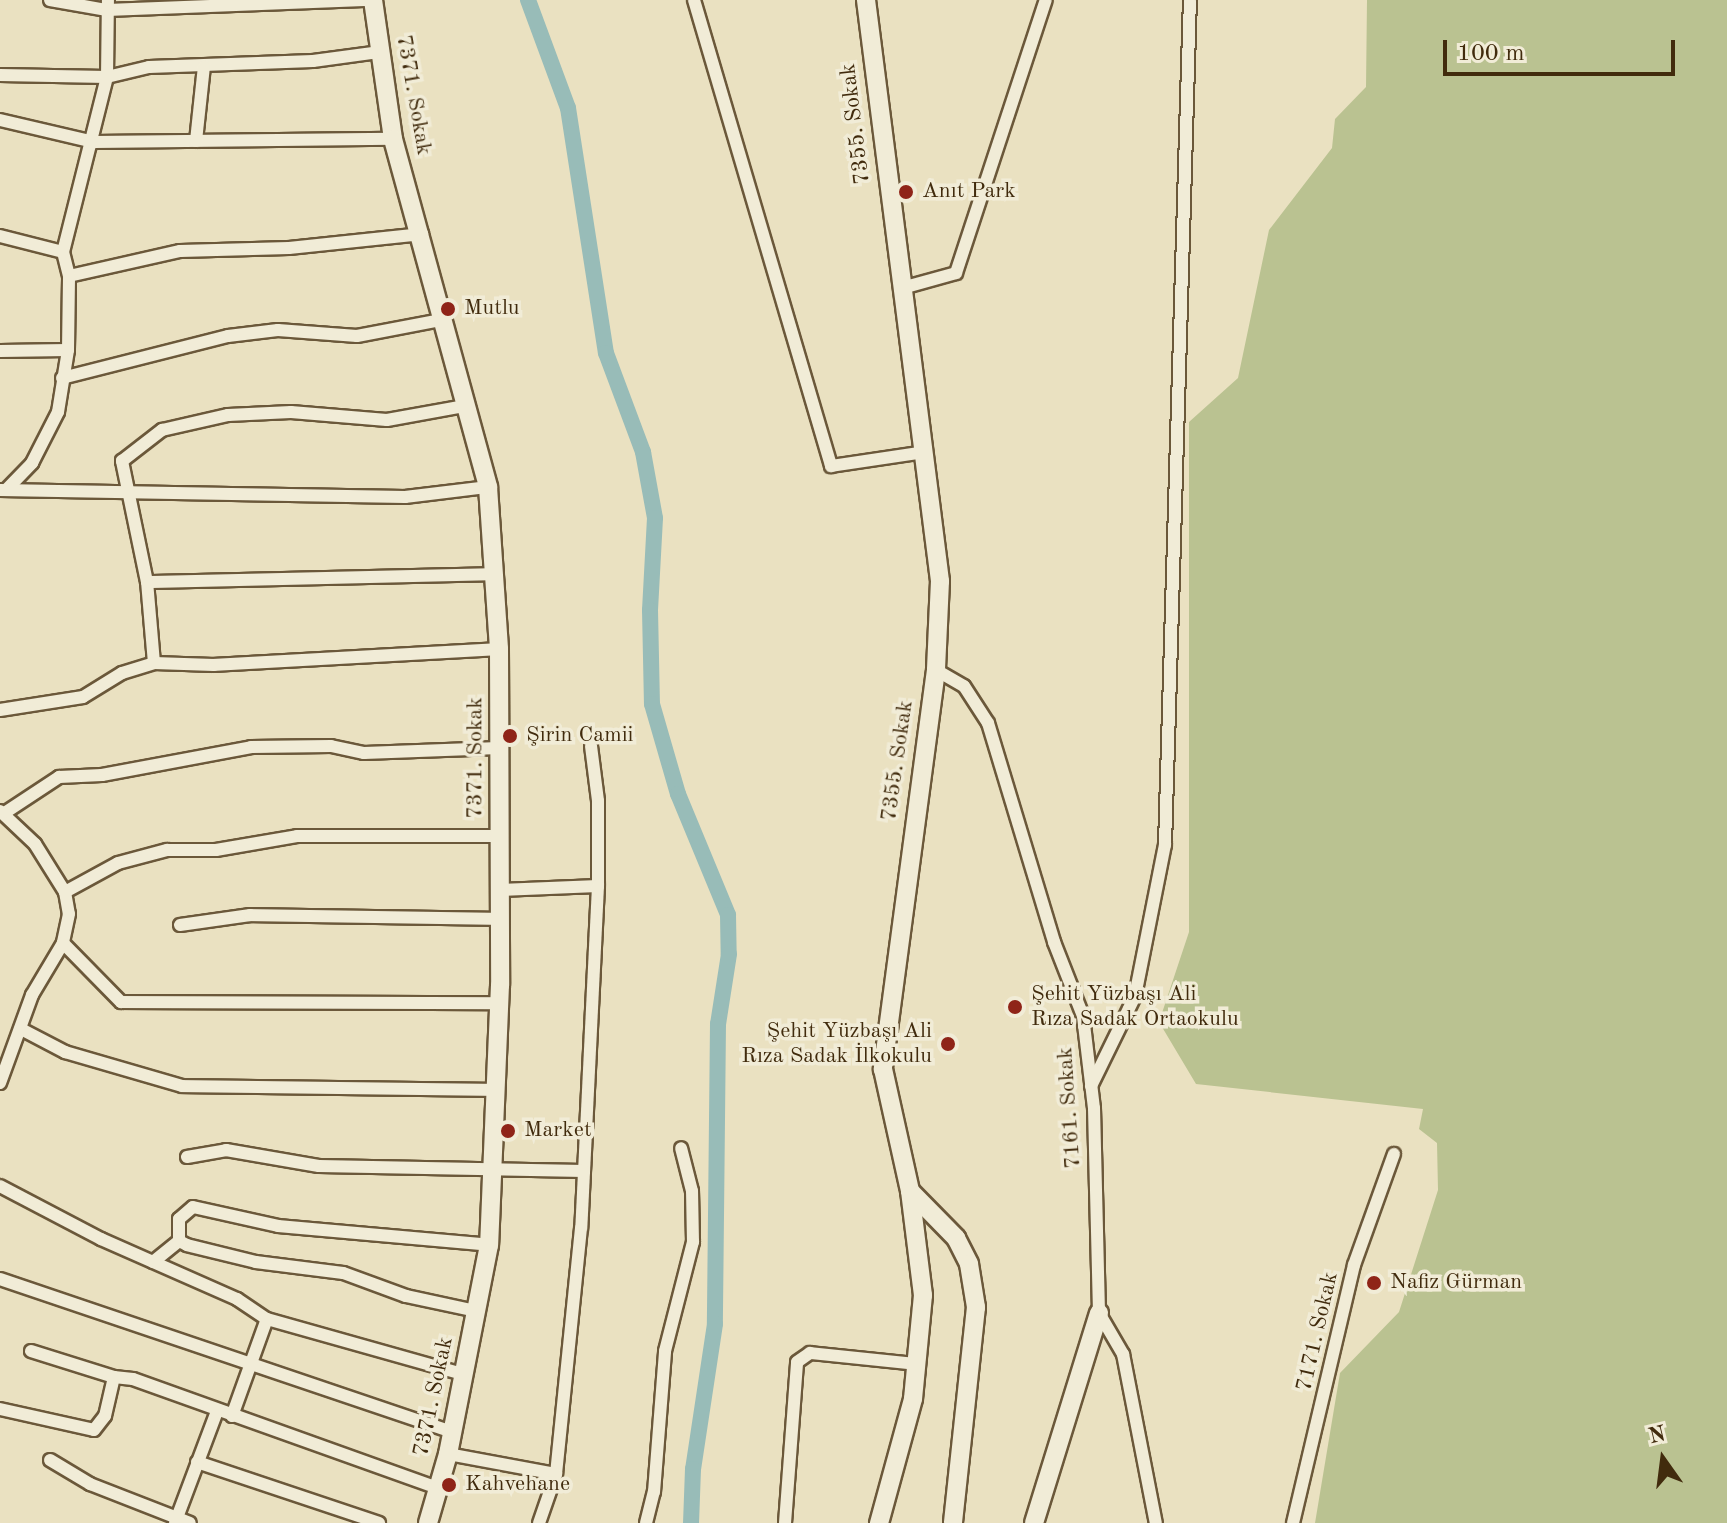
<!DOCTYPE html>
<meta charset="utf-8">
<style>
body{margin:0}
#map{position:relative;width:1727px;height:1523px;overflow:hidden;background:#eae1c1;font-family:"Old Standard TT",serif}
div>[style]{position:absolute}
.green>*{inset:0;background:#bac291}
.canal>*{height:16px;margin:-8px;padding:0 8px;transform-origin:8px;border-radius:8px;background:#98bcb8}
.roads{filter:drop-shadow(2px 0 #6b583a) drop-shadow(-2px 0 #6b583a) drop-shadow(0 2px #6b583a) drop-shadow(0 -2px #6b583a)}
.street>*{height:12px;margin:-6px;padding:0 6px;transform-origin:6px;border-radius:6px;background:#f1ecd7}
.secondary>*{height:18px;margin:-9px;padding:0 9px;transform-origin:9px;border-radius:9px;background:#f1ecd7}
.dots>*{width:22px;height:22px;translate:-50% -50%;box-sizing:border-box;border:4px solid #f1ecd7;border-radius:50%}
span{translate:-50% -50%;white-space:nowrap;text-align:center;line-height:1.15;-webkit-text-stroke:7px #f1ecd7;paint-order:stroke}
.street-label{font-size:22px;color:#412b0d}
.poi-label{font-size:22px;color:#412b0d}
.left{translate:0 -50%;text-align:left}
.right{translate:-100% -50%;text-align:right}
.north{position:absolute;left:1623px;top:1419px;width:80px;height:80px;-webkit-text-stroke:6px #f1ecd7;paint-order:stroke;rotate:346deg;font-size:22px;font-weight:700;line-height:32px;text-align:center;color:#412b0d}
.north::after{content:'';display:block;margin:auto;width:28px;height:36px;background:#412b0d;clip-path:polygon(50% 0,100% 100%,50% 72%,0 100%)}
.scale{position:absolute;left:1443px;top:40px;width:232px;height:36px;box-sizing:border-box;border:4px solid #412b0d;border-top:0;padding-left:10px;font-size:24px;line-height:28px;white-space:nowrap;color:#412b0d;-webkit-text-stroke:6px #f1ecd7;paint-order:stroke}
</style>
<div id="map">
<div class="green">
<i style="clip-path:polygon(1367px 0,1727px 0,1727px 1523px,1315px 1523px,1340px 1373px,1399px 1312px,1438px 1190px,1437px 1143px,1419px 1129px,1423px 1109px,1196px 1084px,1159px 1022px,1189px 932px,1189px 422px,1238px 378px,1269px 230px,1332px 148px,1335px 119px,1366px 87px)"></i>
</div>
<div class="canal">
<i style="left:528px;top:0;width:115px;rotate:69.7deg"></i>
<i style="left:568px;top:108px;width:248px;rotate:81.2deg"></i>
<i style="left:606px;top:353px;width:106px;rotate:69.5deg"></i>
<i style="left:643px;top:452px;width:67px;rotate:79.7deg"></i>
<i style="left:655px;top:518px;width:92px;rotate:93.1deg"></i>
<i style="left:650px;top:610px;width:94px;rotate:88.8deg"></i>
<i style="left:652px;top:704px;width:94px;rotate:73.9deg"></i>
<i style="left:678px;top:794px;width:131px;rotate:67.5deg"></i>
<i style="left:728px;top:915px;width:39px;rotate:89deg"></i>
<i style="left:729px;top:954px;width:71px;rotate:98.9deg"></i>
<i style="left:718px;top:1024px;width:300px;rotate:90.6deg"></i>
<i style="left:715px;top:1324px;width:147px;rotate:98.6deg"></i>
<i style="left:693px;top:1469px;width:54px;rotate:92.1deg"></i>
</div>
<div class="roads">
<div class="street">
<i style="left:50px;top:0;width:58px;rotate:10deg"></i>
<i style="left:107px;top:10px;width:264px;rotate:-2.2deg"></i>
<i style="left:694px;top:0;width:486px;rotate:73.6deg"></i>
<i style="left:831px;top:466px;width:95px;rotate:-8.5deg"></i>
<i style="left:0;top:75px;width:107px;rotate:1.1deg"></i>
<i style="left:107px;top:77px;width:43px;rotate:-13.4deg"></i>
<i style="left:149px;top:67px;width:164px;rotate:-2.1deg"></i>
<i style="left:313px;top:61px;width:68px;rotate:-7.7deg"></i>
<i style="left:0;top:120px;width:97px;rotate:13.2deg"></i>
<i style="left:94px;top:142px;width:299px;rotate:-0.6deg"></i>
<i style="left:196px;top:141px;width:75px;rotate:-83.9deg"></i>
<i style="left:0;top:236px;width:65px;rotate:14.3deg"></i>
<i style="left:69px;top:276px;width:114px;rotate:-12.7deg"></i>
<i style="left:180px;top:251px;width:109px;rotate:-1.6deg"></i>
<i style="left:289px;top:248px;width:134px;rotate:-6deg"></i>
<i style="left:902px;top:288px;width:56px;rotate:-15.5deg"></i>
<i style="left:956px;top:273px;width:287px;rotate:-71.8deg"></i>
<i style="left:0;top:351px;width:68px;rotate:-0.8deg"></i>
<i style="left:62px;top:378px;width:171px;rotate:-14.2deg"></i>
<i style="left:228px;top:336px;width:50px;rotate:-6.8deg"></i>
<i style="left:278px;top:330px;width:79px;rotate:4.3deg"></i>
<i style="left:357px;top:336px;width:86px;rotate:-10.8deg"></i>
<i style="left:8px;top:488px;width:35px;rotate:-46deg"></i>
<i style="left:32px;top:463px;width:57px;rotate:-63deg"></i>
<i style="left:58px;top:412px;width:63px;rotate:-80.8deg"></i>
<i style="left:68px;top:350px;width:74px;rotate:-89.2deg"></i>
<i style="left:69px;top:276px;width:25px;rotate:-104deg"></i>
<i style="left:63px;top:252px;width:180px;rotate:-75.9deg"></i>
<i style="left:107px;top:77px;width:77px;rotate:-89.3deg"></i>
<i style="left:0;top:490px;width:405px;rotate:1deg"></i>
<i style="left:405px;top:497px;width:84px;rotate:-6.9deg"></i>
<i style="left:147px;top:582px;width:347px;rotate:-1.3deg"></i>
<i style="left:154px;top:663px;width:81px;rotate:-94.9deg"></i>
<i style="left:147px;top:582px;width:124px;rotate:-101.7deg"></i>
<i style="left:122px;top:461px;width:51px;rotate:-37.8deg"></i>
<i style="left:162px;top:430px;width:68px;rotate:-12.8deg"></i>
<i style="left:228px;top:415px;width:63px;rotate:-2.7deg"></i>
<i style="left:291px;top:412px;width:96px;rotate:4.8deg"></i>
<i style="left:387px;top:420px;width:78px;rotate:-10.3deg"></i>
<i style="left:936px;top:670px;width:32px;rotate:30deg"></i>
<i style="left:964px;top:686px;width:44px;rotate:57deg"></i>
<i style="left:988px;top:723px;width:229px;rotate:73.2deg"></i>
<i style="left:1054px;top:942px;width:79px;rotate:68.6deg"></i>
<i style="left:1083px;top:1016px;width:93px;rotate:83.2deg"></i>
<i style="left:1094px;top:1108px;width:205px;rotate:88.6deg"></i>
<i style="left:1099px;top:1313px;width:48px;rotate:59.7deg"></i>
<i style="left:1123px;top:1354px;width:172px;rotate:79deg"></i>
<i style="left:0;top:710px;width:84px;rotate:-8.9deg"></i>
<i style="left:83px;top:697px;width:46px;rotate:-31.6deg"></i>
<i style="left:122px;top:673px;width:34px;rotate:-17deg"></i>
<i style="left:154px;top:663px;width:60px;rotate:1.9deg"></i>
<i style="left:214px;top:665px;width:285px;rotate:-3.2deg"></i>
<i style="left:591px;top:746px;width:55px;rotate:82.7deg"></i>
<i style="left:598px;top:801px;width:85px;rotate:90deg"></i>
<i style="left:0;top:811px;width:48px;rotate:43.3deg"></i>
<i style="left:35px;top:844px;width:57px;rotate:58deg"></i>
<i style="left:65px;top:892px;width:22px;rotate:80deg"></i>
<i style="left:69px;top:914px;width:30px;rotate:102deg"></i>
<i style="left:63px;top:943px;width:83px;rotate:45.5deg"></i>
<i style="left:121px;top:1002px;width:379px;rotate:0.2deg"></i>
<i style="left:6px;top:812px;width:64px;rotate:-33.4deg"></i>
<i style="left:59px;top:777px;width:43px;rotate:-2.7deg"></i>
<i style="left:102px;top:775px;width:152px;rotate:-10.6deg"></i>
<i style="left:251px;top:747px;width:80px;rotate:-0.7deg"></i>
<i style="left:331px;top:746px;width:34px;rotate:12deg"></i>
<i style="left:364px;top:753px;width:135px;rotate:-2.1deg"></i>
<i style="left:500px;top:890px;width:98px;rotate:-2.3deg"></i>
<i style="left:598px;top:886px;width:342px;rotate:92.8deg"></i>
<i style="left:581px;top:1228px;width:247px;rotate:95.8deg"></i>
<i style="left:556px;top:1474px;width:52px;rotate:109.1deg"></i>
<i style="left:65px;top:892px;width:60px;rotate:-28.7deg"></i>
<i style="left:118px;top:863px;width:51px;rotate:-14.9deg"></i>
<i style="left:167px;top:850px;width:49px"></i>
<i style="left:216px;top:850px;width:82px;rotate:-9.8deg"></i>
<i style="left:297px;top:836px;width:203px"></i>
<i style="left:180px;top:925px;width:71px;rotate:-8.1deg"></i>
<i style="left:250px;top:915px;width:250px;rotate:0.9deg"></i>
<i style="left:21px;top:1029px;width:50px;rotate:27.6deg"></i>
<i style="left:65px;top:1052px;width:122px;rotate:16.2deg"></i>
<i style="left:182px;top:1086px;width:314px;rotate:0.7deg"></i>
<i style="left:0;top:1083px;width:94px;rotate:-70deg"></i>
<i style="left:32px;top:995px;width:61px;rotate:-59.2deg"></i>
<i style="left:1091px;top:1086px;width:100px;rotate:-63.9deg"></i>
<i style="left:1135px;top:996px;width:154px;rotate:-78.8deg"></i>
<i style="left:1165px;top:845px;width:845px;rotate:-88.31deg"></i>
<i style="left:187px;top:1157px;width:40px;rotate:-10deg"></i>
<i style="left:226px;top:1150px;width:94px;rotate:9.8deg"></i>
<i style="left:319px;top:1166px;width:265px;rotate:1.1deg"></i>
<i style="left:0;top:1186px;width:114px;rotate:27.7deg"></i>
<i style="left:101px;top:1239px;width:149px;rotate:23.8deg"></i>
<i style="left:237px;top:1299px;width:36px;rotate:34deg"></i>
<i style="left:267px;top:1319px;width:204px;rotate:15.7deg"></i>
<i style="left:153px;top:1262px;width:33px;rotate:-39deg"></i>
<i style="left:0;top:1279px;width:477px;rotate:18.7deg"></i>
<i style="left:476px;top:1311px;width:72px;rotate:-167.9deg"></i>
<i style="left:406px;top:1296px;width:67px;rotate:-159.9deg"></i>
<i style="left:343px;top:1273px;width:88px;rotate:-172.8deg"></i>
<i style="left:256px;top:1262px;width:71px;rotate:-166.2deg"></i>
<i style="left:187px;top:1245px;width:9px;rotate:-153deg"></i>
<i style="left:179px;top:1241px;width:22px;rotate:-90deg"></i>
<i style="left:179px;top:1219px;width:18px;rotate:-41deg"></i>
<i style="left:193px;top:1207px;width:87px;rotate:12.6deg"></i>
<i style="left:278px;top:1226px;width:212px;rotate:5.1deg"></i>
<i style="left:31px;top:1351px;width:87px;rotate:17.4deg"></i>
<i style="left:0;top:1409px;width:96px;rotate:12.6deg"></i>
<i style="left:94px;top:1430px;width:18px;rotate:-52deg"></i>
<i style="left:105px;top:1416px;width:40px;rotate:-77deg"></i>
<i style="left:114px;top:1377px;width:19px;rotate:6deg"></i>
<i style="left:133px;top:1379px;width:324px;rotate:19.7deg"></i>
<i style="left:232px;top:1416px;width:103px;rotate:-70.2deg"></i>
<i style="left:448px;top:1454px;width:110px;rotate:10.5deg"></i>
<i style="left:50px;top:1460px;width:47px;rotate:31deg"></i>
<i style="left:90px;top:1484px;width:107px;rotate:21.3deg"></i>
<i style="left:197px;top:1462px;width:192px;rotate:18.5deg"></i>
<i style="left:175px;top:1523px;width:120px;rotate:-69.4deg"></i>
<i style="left:646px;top:1523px;width:32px;rotate:-76deg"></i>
<i style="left:654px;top:1492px;width:141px;rotate:-85.5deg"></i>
<i style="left:665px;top:1351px;width:113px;rotate:-75.6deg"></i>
<i style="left:693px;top:1242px;width:51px;rotate:-91.1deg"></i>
<i style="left:692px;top:1191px;width:44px;rotate:-104.3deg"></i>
<i style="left:785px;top:1523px;width:161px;rotate:-85.7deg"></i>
<i style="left:797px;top:1362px;width:16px;rotate:-35deg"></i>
<i style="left:810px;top:1353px;width:107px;rotate:5.9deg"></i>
<i style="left:1293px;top:1523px;width:265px;rotate:-76.7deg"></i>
<i style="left:1354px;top:1265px;width:118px;rotate:-70.2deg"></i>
</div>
<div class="secondary">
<i style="left:373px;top:0;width:140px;rotate:81.8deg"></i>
<i style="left:393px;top:139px;width:361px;rotate:74.7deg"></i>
<i style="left:488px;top:487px;width:162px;rotate:86.1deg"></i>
<i style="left:499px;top:649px;width:336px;rotate:89.8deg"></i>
<i style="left:500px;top:985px;width:260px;rotate:92.4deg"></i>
<i style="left:489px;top:1245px;width:213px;rotate:101.1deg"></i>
<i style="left:448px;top:1454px;width:72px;rotate:106.2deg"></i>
<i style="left:866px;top:0;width:586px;rotate:82.74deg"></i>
<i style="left:940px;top:581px;width:89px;rotate:92.6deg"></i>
<i style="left:936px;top:670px;width:403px;rotate:97.6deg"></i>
<i style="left:883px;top:1069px;width:125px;rotate:77.5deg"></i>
<i style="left:910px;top:1191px;width:105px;rotate:82.9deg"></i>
<i style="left:923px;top:1295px;width:104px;rotate:95.5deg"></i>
<i style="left:913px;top:1399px;width:129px;rotate:105.3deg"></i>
<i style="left:910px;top:1191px;width:66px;rotate:45.6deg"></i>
<i style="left:956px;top:1238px;width:29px;rotate:63deg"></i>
<i style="left:969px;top:1264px;width:44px;rotate:80.8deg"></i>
<i style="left:976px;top:1307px;width:217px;rotate:96.1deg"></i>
<i style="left:1034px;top:1523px;width:220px;rotate:-72.8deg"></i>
</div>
</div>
<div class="dots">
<i style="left:906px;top:192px;background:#8f2418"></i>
<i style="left:448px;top:309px;background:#8f2418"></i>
<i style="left:510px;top:736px;background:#8f2418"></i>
<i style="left:1015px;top:1007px;background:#8f2418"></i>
<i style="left:948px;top:1044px;background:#8f2418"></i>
<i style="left:508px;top:1131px;background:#8f2418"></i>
<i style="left:1374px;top:1283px;background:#8f2418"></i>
<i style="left:449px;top:1485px;background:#8f2418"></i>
</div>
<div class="street-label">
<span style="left:413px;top:95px;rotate:80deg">7371. Sokak</span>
<span style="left:856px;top:124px;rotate:-97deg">7355. Sokak</span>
<span style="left:476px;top:758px;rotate:-90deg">7371. Sokak</span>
<span style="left:898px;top:761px;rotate:-82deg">7355. Sokak</span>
<span style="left:1070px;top:1108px;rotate:-94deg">7161. Sokak</span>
<span style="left:1318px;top:1332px;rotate:-77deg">7171. Sokak</span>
<span style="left:434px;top:1397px;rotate:-78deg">7371. Sokak</span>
</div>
<div class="poi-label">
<span class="left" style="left:922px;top:192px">Anıt Park</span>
<span class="left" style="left:464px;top:309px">Mutlu</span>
<span class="left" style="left:526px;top:736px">Şirin Camii</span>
<span class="left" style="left:1031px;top:1007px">Şehit Yüzbaşı Ali<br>Rıza Sadak Ortaokulu</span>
<span class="right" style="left:932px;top:1044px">Şehit Yüzbaşı Ali<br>Rıza Sadak İlkokulu</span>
<span class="left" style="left:524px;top:1131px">Market</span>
<span class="left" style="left:1390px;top:1283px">Nafiz Gürman</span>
<span class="left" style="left:465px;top:1485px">Kahvehane</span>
</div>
<div class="north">N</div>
<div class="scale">100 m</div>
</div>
